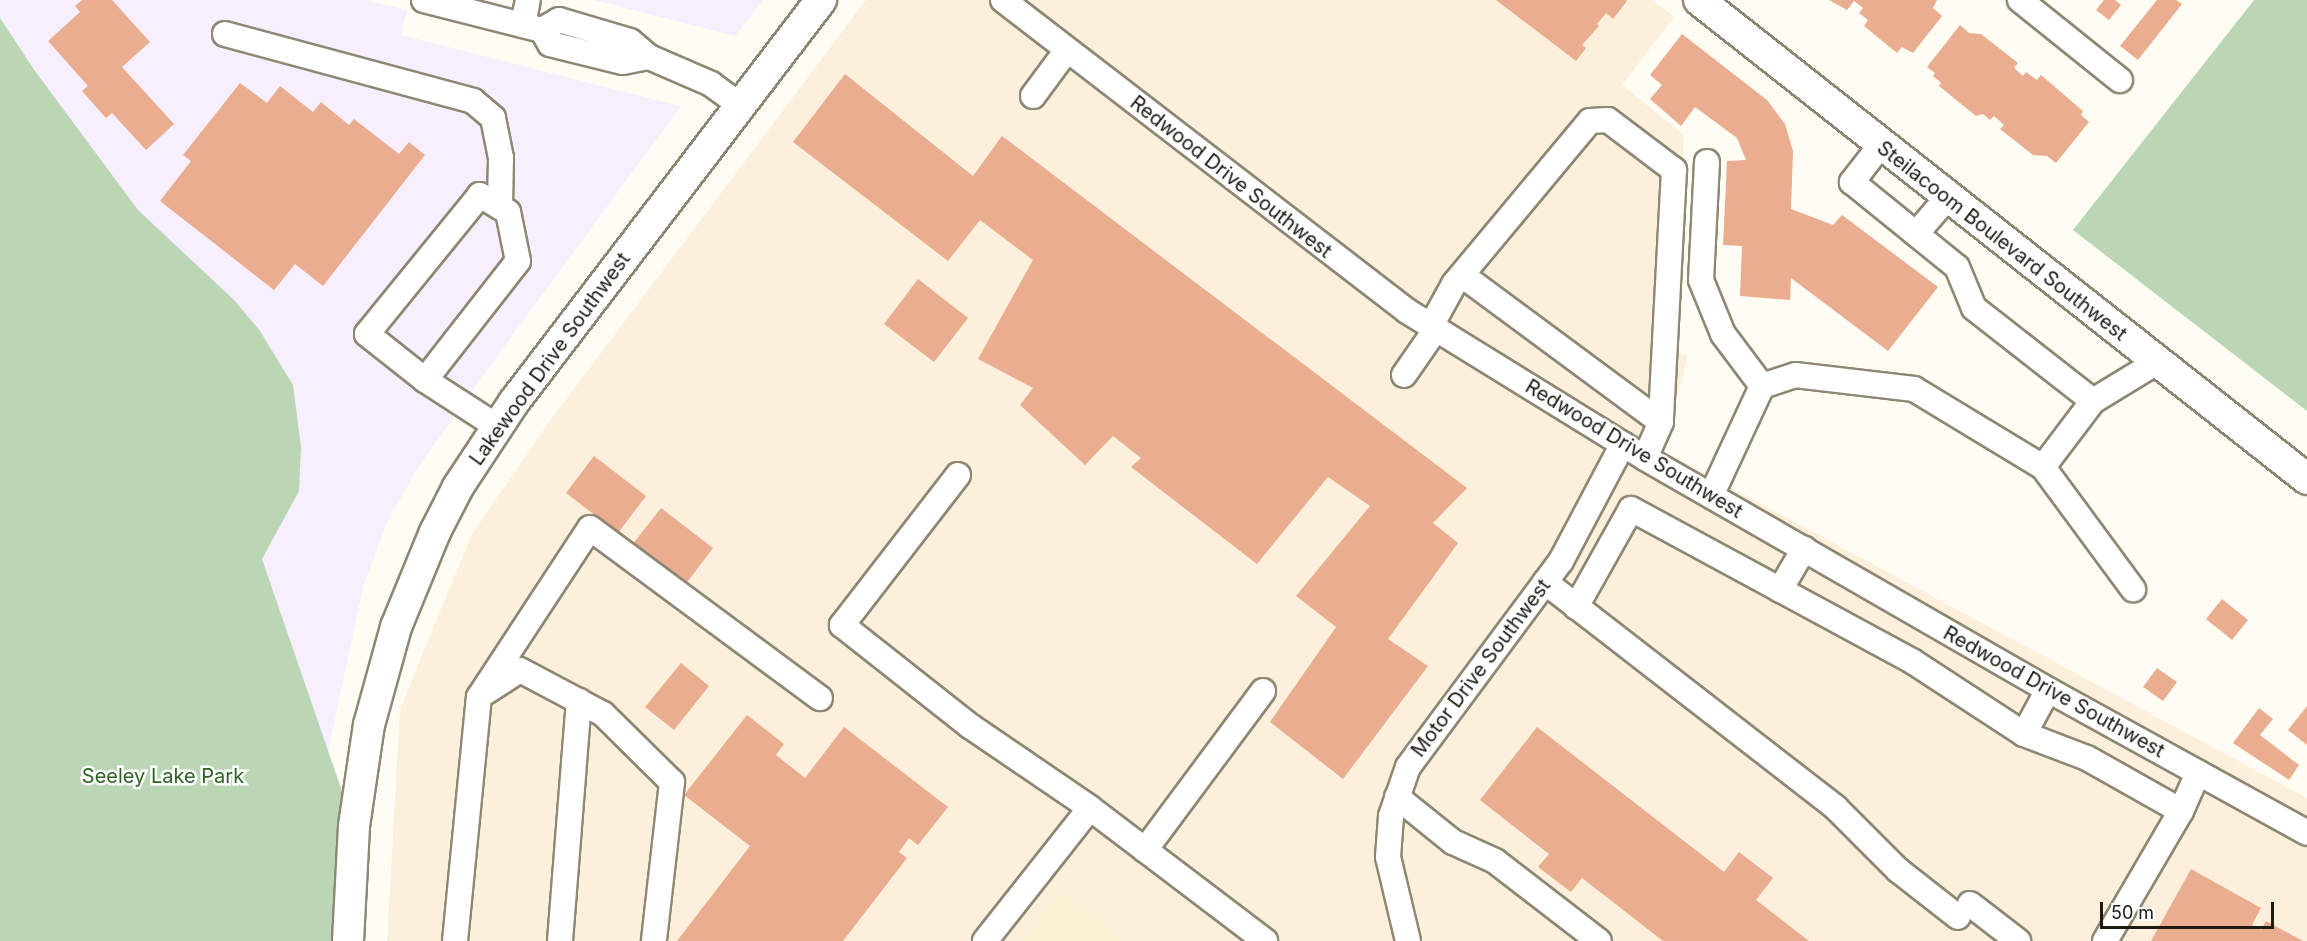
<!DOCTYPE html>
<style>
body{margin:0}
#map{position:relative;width:2307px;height:941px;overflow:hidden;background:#fffcf3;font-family:Inter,sans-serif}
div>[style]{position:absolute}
.commercial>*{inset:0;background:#f7eefe}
.built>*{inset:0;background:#fcf1d4}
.education>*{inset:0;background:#fcf0dc}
.green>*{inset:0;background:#bad6b5}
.building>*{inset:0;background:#ebad90}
.roads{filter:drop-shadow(2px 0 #8e8774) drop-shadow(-2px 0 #8e8774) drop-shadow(0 2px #8e8774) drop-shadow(0 -2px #8e8774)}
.minor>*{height:24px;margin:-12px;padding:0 12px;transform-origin:12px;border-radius:12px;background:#fff}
.major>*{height:30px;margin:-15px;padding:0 15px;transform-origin:15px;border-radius:15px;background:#fff}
span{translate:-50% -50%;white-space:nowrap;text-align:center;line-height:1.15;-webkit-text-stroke:5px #fff;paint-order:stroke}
.street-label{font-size:20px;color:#1d1a12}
.park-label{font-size:20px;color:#2c6322}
.scale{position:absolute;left:2100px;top:902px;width:174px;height:27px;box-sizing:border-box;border:3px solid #1d1a12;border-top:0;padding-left:8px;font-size:18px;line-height:21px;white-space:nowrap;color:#1d1a12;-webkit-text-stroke:4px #fff;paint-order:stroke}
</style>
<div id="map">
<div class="commercial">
<i style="clip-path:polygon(0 0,365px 0,407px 10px,401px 35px,681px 106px,487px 370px,418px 468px,388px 520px,363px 587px,328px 752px,230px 468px,0 18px)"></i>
<i style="clip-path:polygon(594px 0,763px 0,735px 36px)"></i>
</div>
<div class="built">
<i style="clip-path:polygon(1060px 892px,1075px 903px,1123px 941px,1022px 941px)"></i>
</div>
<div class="education">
<i style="clip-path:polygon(866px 0,1652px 0,1674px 17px,1622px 85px,1684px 135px,1671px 353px,1688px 355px,1663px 451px,2307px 798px,2307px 941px,1123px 941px,1060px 892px,1022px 941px,387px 941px,400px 709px,472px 534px,552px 418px)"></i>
</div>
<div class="green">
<i style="clip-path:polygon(2254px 0,2307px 0,2307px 411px,2073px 230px)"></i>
<i style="clip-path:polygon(0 18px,35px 71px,138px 210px,234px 300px,260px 331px,293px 385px,301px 447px,299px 491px,262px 559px,354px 826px,348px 941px,0 941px)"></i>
</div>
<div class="building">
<i style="clip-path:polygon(82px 0,112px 0,150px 42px,122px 67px,174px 124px,146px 150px,112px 113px,106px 118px,82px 91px,88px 86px,48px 41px,80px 12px,75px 6px)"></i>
<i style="clip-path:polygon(1496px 0,1626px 0,1627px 1px,1613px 19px,1606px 13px,1597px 24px,1599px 26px,1582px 45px,1586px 48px,1576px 61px)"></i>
<i style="clip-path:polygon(1829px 0,1937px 0,1933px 8px,1942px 16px,1913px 53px,1902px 47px,1897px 53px,1864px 26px,1868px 20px,1859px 13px,1863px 8px,1854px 1px,1847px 10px)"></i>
<i style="clip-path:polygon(2104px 0,2115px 0,2121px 5px,2109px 20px,2096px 10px)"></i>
<i style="clip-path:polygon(2157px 0,2176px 0,2182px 4px,2138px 60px,2120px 46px)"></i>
<i style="clip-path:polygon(1960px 25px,1969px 33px,1981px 34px,2018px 63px,2014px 68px,2023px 76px,2026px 72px,2037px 80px,2041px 75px,2083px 111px,2081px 115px,2089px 122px,2056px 163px,2047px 156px,2033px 155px,2000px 129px,2004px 125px,1994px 116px,1990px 120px,1983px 114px,1976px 116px,1939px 86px,1941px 83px,1933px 76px,1935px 73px,1927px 67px)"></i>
<i style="clip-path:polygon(1682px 34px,1767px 100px,1785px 124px,1793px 151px,1791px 209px,1833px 225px,1842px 215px,1938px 287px,1888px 351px,1791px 278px,1790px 300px,1740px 296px,1742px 246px,1723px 245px,1727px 161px,1746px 160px,1737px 138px,1695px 107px,1681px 126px,1650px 99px,1662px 85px,1650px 75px)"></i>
<i style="clip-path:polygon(845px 74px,973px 176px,1002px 136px,1467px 488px,1433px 523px,1458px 543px,1388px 639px,1428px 666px,1343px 779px,1270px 722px,1336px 627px,1296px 596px,1370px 506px,1328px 477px,1257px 564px,1131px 467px,1141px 458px,1113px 436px,1085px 465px,1020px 405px,1033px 388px,978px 359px,1033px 260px,980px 220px,948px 261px,793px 142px)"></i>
<i style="clip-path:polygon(240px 83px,267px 103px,280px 86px,313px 112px,321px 102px,349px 125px,354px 119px,399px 154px,409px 142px,425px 155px,323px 286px,295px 264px,274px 290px,160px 201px,191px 161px,183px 155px)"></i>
<i style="clip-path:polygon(918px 279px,968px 318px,934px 362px,884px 324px)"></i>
<i style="clip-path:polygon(594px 456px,646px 496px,618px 533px,566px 493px)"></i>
<i style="clip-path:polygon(661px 508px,713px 548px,685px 585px,632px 545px)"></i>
<i style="clip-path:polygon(2222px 599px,2248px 620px,2232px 640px,2206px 619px)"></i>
<i style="clip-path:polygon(681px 663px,709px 686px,674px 730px,645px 707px)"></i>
<i style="clip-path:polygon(2157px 668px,2177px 682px,2163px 701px,2143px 687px)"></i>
<i style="clip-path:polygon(2307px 706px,2307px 745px,2288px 730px)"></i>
<i style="clip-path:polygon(2259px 708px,2273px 719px,2260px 735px,2299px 765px,2289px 780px,2233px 743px)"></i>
<i style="clip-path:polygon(747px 715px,784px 744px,776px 755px,805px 778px,844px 727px,948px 807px,918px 845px,909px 838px,899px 852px,907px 858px,843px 941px,677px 941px,750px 846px,684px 795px)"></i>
<i style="clip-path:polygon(1537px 727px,1724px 872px,1739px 852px,1773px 878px,1756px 900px,1809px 941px,1663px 941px,1582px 878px,1571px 892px,1538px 867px,1549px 854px,1480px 800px)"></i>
<i style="clip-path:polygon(2191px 869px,2261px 908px,2252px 925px,2261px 930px,2266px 921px,2303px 941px,2151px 941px)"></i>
</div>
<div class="roads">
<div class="minor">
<i style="left:424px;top:0;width:122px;rotate:14.3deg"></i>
<i style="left:542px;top:30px;width:16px;rotate:60deg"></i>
<i style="left:550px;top:44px;width:75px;rotate:13.9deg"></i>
<i style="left:623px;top:62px;width:26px;rotate:-11deg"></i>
<i style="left:1003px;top:0;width:510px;rotate:37.59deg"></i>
<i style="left:1407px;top:311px;width:280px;rotate:31.7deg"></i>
<i style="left:1645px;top:458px;width:469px;rotate:29.9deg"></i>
<i style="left:2052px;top:692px;width:291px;rotate:28.9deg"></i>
<i style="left:2020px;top:0;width:128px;rotate:38.7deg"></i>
<i style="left:523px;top:25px;width:25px;rotate:-79deg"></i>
<i style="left:542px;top:30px;width:20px;rotate:-30deg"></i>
<i style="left:559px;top:20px;width:74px;rotate:16.5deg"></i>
<i style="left:630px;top:41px;width:25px;rotate:40deg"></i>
<i style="left:649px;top:57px;width:68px;rotate:23.5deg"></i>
<i style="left:711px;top:84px;width:36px;rotate:36deg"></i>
<i style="left:225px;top:34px;width:257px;rotate:15.1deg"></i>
<i style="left:473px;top:101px;width:26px;rotate:40deg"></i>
<i style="left:493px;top:118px;width:41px;rotate:78.7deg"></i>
<i style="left:501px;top:158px;width:49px;rotate:91.2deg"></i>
<i style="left:1033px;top:96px;width:57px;rotate:-53.5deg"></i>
<i style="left:1880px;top:146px;width:46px;rotate:127.9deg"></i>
<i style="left:1852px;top:182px;width:135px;rotate:39deg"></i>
<i style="left:1957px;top:267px;width:44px;rotate:67.5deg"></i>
<i style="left:1974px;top:308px;width:151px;rotate:38deg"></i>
<i style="left:1707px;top:162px;width:118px;rotate:92.9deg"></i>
<i style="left:1701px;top:280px;width:58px;rotate:67.8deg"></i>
<i style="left:1723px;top:334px;width:65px;rotate:53.1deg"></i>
<i style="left:1916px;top:234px;width:48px;rotate:-49.3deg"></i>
<i style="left:1462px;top:275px;width:247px;rotate:36.5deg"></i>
<i style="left:1431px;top:326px;width:48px;rotate:-61.3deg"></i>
<i style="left:1454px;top:284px;width:212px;rotate:-50.2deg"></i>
<i style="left:1590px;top:121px;width:18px;rotate:-3deg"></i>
<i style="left:1608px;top:120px;width:83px;rotate:37.1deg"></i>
<i style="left:1674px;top:170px;width:252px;rotate:93deg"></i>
<i style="left:1661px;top:422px;width:39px;rotate:114deg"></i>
<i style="left:1404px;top:375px;width:56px;rotate:-55.2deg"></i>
<i style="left:425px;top:380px;width:151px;rotate:-52deg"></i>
<i style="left:518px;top:261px;width:50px;rotate:-101.5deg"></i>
<i style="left:508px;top:212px;width:33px;rotate:-149deg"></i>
<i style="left:480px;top:195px;width:179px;rotate:129.1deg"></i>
<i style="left:367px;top:334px;width:74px;rotate:38.4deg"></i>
<i style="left:425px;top:380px;width:85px;rotate:32.9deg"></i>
<i style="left:2043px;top:467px;width:83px;rotate:-52.9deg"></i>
<i style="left:2093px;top:401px;width:75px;rotate:-31.4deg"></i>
<i style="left:958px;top:475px;width:190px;rotate:127.7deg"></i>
<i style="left:842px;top:625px;width:163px;rotate:38.3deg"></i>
<i style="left:970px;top:726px;width:145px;rotate:34.3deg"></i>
<i style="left:1711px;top:496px;width:121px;rotate:-65.1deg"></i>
<i style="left:1762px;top:386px;width:35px;rotate:-18deg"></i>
<i style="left:1795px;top:375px;width:120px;rotate:6.7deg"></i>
<i style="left:1914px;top:389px;width:151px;rotate:31.2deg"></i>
<i style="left:2043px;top:467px;width:152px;rotate:53.6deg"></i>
<i style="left:1545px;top:582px;width:368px;rotate:37.8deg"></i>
<i style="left:1836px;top:808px;width:88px;rotate:45deg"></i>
<i style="left:1898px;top:870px;width:76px;rotate:38.1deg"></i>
<i style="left:1780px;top:590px;width:48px;rotate:-59.7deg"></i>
<i style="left:1576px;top:607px;width:112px;rotate:-60.7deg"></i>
<i style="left:1631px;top:509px;width:319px;rotate:28.4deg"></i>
<i style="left:1912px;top:661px;width:134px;rotate:33.1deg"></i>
<i style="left:2024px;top:734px;width:67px;rotate:20.9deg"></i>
<i style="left:2087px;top:758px;width:108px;rotate:29.4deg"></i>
<i style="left:486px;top:692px;width:40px;rotate:-32.9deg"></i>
<i style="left:520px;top:670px;width:94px;rotate:27.9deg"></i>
<i style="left:603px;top:714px;width:97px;rotate:44.6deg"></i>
<i style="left:672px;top:782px;width:160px;rotate:96.5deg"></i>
<i style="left:2024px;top:734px;width:50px;rotate:-61.4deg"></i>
<i style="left:1397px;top:797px;width:72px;rotate:38.8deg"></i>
<i style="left:1453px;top:842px;width:46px;rotate:24.3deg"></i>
<i style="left:1495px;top:861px;width:131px;rotate:37.6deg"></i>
<i style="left:1145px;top:850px;width:198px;rotate:-53.4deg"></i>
<i style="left:1970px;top:904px;width:61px;rotate:37.6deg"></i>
<i style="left:455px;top:941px;width:245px;rotate:-84.4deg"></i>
<i style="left:479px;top:697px;width:202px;rotate:-56.7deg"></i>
<i style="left:590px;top:528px;width:286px;rotate:36.5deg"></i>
<i style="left:560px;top:941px;width:241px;rotate:-85.5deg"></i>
<i style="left:985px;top:941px;width:169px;rotate:-51.7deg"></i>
<i style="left:1090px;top:808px;width:220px;rotate:37.2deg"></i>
<i style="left:1408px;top:941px;width:86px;rotate:-103.4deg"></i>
<i style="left:1388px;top:857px;width:41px;rotate:-85.8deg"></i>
<i style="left:1391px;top:816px;width:52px;rotate:-70.9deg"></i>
<i style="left:1408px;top:767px;width:257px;rotate:-53.4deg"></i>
<i style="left:1561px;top:561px;width:132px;rotate:-62.1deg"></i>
<i style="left:2105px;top:941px;width:151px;rotate:-59.7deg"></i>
<i style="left:2181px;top:811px;width:42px;rotate:-65.9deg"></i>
</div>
<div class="major">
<i style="left:1699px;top:0;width:774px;rotate:38.23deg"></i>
<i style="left:348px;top:941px;width:115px;rotate:-87deg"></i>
<i style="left:354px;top:826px;width:102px;rotate:-81.6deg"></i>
<i style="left:369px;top:725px;width:102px;rotate:-74.6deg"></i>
<i style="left:396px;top:627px;width:103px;rotate:-67.7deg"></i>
<i style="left:435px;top:532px;width:51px;rotate:-62.9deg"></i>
<i style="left:458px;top:487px;width:102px;rotate:-56.6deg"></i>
<i style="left:514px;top:402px;width:506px;rotate:-52.63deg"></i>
</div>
</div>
<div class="street-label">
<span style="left:1231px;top:177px;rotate:38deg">Redwood Drive Southwest</span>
<span style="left:2002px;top:241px;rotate:38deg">Steilacoom Boulevard Southwest</span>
<span style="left:550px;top:359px;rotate:-54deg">Lakewood Drive Southwest</span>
<span style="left:1634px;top:449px;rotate:31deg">Redwood Drive Southwest</span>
<span style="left:1481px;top:668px;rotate:-53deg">Motor Drive Southwest</span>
<span style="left:2054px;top:692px;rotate:29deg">Redwood Drive Southwest</span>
</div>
<div class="park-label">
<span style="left:163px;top:776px">Seeley Lake Park</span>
</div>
<div class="scale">50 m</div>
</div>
